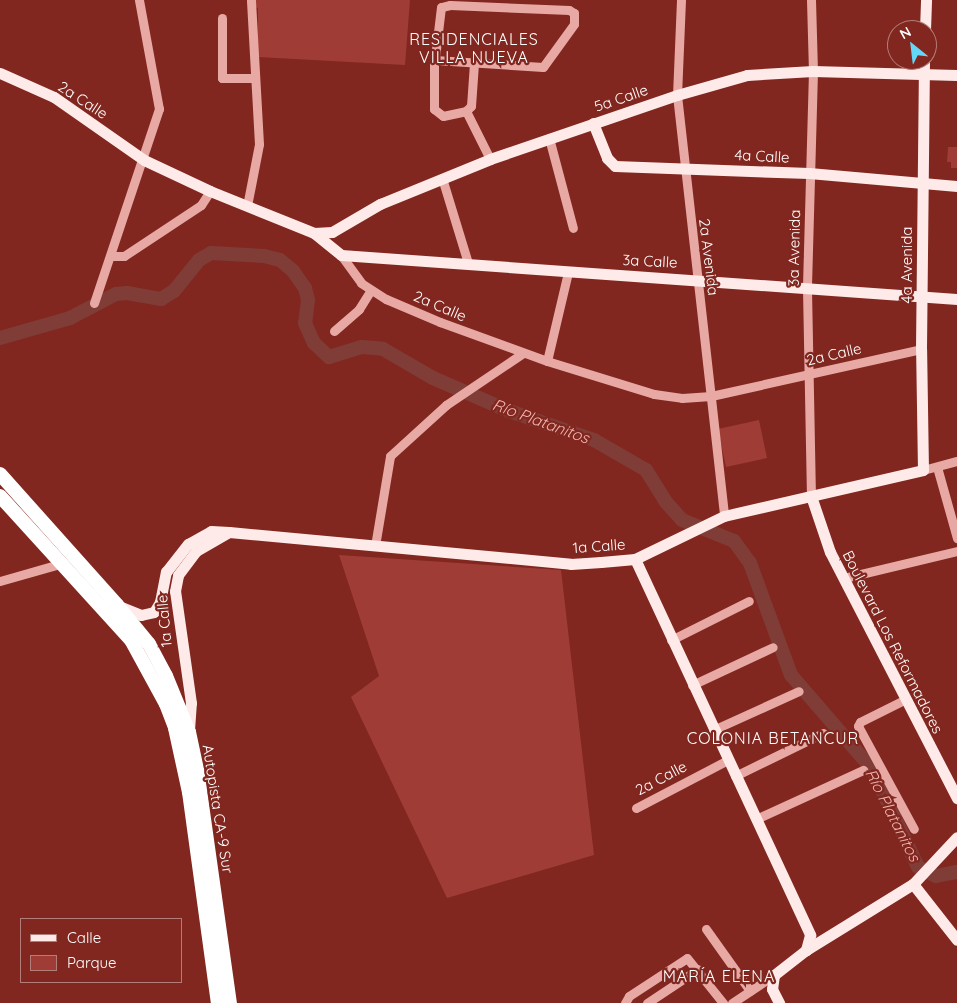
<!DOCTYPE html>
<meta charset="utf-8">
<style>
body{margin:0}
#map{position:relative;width:957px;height:1003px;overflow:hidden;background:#81271f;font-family:Quicksand,sans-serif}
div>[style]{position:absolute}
.green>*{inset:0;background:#a03c36}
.river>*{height:14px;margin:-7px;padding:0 7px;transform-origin:7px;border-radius:7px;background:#803d37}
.minor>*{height:9px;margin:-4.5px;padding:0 4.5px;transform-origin:4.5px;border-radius:4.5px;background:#e8a9a5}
.major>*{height:11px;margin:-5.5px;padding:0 5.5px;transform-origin:5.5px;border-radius:5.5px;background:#feeae8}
.highway>*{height:14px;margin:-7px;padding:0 7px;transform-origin:7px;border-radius:7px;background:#fff}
span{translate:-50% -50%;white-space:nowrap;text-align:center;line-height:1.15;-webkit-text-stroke:4.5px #81271f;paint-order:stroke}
.street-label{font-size:15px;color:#fff}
.neighbourhood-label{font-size:16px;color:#fff;letter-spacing:1px}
.water-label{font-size:16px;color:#f0b4b0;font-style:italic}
.legend{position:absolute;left:20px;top:918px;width:162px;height:65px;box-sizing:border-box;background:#81271f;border:1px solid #b37d79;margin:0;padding:6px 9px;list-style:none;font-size:15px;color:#fff}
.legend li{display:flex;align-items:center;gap:10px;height:25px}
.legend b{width:25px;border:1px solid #b37d79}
.north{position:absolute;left:887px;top:20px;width:50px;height:50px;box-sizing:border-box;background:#81271f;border:1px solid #b37d79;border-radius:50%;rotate:331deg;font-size:14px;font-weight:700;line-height:20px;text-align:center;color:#fff}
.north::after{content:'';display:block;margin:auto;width:18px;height:22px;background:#65d6f6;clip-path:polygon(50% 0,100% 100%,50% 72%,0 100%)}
</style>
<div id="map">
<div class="green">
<i style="clip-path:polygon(254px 0,410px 0,405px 65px,258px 57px,258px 8px,255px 7px)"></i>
<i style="clip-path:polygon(948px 147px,957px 147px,957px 168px,951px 168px,951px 162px,947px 162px)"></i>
<i style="clip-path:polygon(759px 420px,767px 458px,726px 467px,718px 429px)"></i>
<i style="clip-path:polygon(339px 555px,561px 570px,594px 855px,447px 898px,351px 697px,379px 676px)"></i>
</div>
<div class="river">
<i style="left:0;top:338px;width:73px;rotate:-15.9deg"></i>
<i style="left:70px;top:318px;width:52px;rotate:-27.6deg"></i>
<i style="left:116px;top:294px;width:11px;rotate:-5deg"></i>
<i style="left:127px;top:293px;width:35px;rotate:10deg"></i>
<i style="left:161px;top:299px;width:15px;rotate:-32deg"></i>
<i style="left:174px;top:291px;width:40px;rotate:-51deg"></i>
<i style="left:199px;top:260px;width:14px;rotate:-30deg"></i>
<i style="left:211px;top:253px;width:53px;rotate:3.2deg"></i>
<i style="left:264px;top:256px;width:16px;rotate:14deg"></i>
<i style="left:280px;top:260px;width:17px;rotate:40deg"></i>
<i style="left:293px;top:271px;width:21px;rotate:55deg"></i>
<i style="left:305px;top:288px;width:12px;rotate:76deg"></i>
<i style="left:308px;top:300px;width:23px;rotate:97deg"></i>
<i style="left:305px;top:323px;width:22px;rotate:66deg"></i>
<i style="left:314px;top:343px;width:21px;rotate:43deg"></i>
<i style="left:329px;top:357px;width:34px;rotate:-17deg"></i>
<i style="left:362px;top:347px;width:21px;rotate:5deg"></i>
<i style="left:383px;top:349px;width:58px;rotate:30.1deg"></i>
<i style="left:433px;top:378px;width:83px;rotate:23.5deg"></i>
<i style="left:509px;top:411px;width:90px;rotate:18.8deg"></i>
<i style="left:594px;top:440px;width:60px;rotate:30deg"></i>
<i style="left:646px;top:470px;width:36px;rotate:58deg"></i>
<i style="left:665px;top:501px;width:25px;rotate:48deg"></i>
<i style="left:682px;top:520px;width:56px;rotate:22deg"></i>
<i style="left:734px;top:541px;width:27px;rotate:54deg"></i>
<i style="left:750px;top:563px;width:119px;rotate:69.9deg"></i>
<i style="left:791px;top:675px;width:124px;rotate:49.2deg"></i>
<i style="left:872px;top:769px;width:108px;rotate:64.9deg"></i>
<i style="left:918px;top:867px;width:20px;rotate:27deg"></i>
<i style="left:936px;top:876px;width:21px;rotate:-11deg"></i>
</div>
<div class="minor">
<i style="left:681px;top:0;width:95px;rotate:92.4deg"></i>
<i style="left:677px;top:95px;width:424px;rotate:83.6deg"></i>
<i style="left:811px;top:0;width:71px;rotate:88.4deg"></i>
<i style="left:813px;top:71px;width:218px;rotate:91.6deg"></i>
<i style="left:807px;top:289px;width:207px;rotate:88.9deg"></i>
<i style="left:222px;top:18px;width:60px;rotate:90deg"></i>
<i style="left:222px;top:78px;width:32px"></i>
<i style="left:435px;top:60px;width:108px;rotate:3.7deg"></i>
<i style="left:543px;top:67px;width:53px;rotate:-54.2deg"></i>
<i style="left:574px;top:24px;width:11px;rotate:-90deg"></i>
<i style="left:574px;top:13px;width:6px;rotate:-149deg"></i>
<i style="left:569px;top:10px;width:119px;rotate:-177.6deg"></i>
<i style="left:450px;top:5px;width:9px;rotate:167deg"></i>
<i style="left:441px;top:7px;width:59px;rotate:96.8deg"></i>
<i style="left:434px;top:66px;width:43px;rotate:90deg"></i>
<i style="left:434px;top:109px;width:11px;rotate:38deg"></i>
<i style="left:443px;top:116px;width:24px;rotate:-12deg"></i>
<i style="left:466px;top:111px;width:54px;rotate:63.4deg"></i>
<i style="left:466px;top:111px;width:7px;rotate:-45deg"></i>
<i style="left:471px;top:106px;width:43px;rotate:-86deg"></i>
<i style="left:549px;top:138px;width:93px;rotate:75.1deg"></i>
<i style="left:442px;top:178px;width:89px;rotate:73deg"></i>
<i style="left:247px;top:206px;width:63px;rotate:-79deg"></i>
<i style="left:259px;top:144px;width:144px;rotate:-93.2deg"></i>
<i style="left:341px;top:255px;width:34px;rotate:54deg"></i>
<i style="left:361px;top:283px;width:30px;rotate:33deg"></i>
<i style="left:386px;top:299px;width:59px;rotate:23.1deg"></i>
<i style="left:440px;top:322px;width:114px;rotate:20deg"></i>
<i style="left:547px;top:361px;width:112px;rotate:17.1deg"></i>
<i style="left:654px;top:394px;width:28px;rotate:8deg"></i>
<i style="left:682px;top:398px;width:29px;rotate:-4deg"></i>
<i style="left:711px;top:396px;width:215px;rotate:-12.6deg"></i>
<i style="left:111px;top:256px;width:13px"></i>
<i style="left:124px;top:256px;width:92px;rotate:-33.5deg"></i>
<i style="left:201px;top:205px;width:17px;rotate:-57deg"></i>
<i style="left:94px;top:303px;width:205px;rotate:-71.5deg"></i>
<i style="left:159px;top:109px;width:111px;rotate:-100.4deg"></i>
<i style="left:334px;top:331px;width:33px;rotate:-41deg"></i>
<i style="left:359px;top:309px;width:22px;rotate:-58deg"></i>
<i style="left:547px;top:361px;width:91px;rotate:-76.7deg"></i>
<i style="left:937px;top:467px;width:74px;rotate:74.3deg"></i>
<i style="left:923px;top:470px;width:35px;rotate:-15deg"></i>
<i style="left:375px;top:546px;width:91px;rotate:-80.5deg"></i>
<i style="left:390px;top:456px;width:76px;rotate:-42.3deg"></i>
<i style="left:446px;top:405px;width:93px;rotate:-34deg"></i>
<i style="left:844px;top:578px;width:116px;rotate:-13.4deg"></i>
<i style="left:0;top:581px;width:66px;rotate:-15.9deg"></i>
<i style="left:671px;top:640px;width:87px;rotate:-26.6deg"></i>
<i style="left:692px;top:685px;width:89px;rotate:-25.1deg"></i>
<i style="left:906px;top:699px;width:51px;rotate:153.4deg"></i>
<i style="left:860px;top:722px;width:4px;rotate:117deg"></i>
<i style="left:858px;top:726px;width:117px;rotate:61.5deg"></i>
<i style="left:713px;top:730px;width:94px;rotate:-24.4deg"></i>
<i style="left:735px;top:776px;width:98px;rotate:-26deg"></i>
<i style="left:636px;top:808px;width:104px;rotate:-27.6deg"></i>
<i style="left:756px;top:819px;width:118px;rotate:-24.6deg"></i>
<i style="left:706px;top:929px;width:76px;rotate:54.6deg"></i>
<i style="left:625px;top:1003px;width:8px;rotate:-60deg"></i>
<i style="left:629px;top:996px;width:69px;rotate:-33.2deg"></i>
<i style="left:687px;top:958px;width:58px;rotate:51.3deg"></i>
<i style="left:647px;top:1003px;width:61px;rotate:-33.7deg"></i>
<i style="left:732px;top:1003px;width:50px;rotate:-33.7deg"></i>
</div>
<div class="major">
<i style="left:925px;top:30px;width:30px;rotate:-88deg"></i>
<i style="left:0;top:73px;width:59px;rotate:24deg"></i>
<i style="left:54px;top:97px;width:110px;rotate:35deg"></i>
<i style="left:144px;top:160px;width:73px;rotate:25.2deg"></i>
<i style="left:210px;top:191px;width:112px;rotate:22deg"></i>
<i style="left:314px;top:233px;width:35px;rotate:39deg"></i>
<i style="left:341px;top:255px;width:618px;rotate:4.09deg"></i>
<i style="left:593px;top:123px;width:38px;rotate:68deg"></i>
<i style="left:607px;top:158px;width:11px;rotate:45deg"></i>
<i style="left:615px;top:166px;width:194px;rotate:2.1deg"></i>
<i style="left:809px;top:173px;width:149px;rotate:5deg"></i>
<i style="left:314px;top:233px;width:18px;rotate:-3deg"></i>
<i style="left:332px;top:232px;width:56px;rotate:-30.3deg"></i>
<i style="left:380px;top:204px;width:119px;rotate:-22.2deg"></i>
<i style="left:490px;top:159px;width:198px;rotate:-18.9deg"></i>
<i style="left:677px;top:95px;width:73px;rotate:-15.9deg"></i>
<i style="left:747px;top:75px;width:66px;rotate:-3.5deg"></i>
<i style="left:813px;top:71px;width:144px;rotate:1.6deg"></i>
<i style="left:811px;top:496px;width:59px;rotate:71.3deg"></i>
<i style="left:830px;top:552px;width:277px;rotate:62.7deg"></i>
<i style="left:635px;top:559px;width:415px;rotate:65deg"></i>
<i style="left:810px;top:935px;width:16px;rotate:105deg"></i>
<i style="left:806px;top:950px;width:41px;rotate:142deg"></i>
<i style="left:774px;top:975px;width:14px;rotate:98deg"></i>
<i style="left:772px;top:989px;width:16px;rotate:63deg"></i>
<i style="left:119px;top:606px;width:24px;rotate:22deg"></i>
<i style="left:141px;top:615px;width:13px;rotate:-13deg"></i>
<i style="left:154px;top:612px;width:12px;rotate:-59deg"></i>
<i style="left:160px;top:602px;width:31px;rotate:-79deg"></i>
<i style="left:166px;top:572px;width:36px;rotate:-52deg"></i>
<i style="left:188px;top:544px;width:26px;rotate:-29deg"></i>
<i style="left:211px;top:531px;width:18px;rotate:3deg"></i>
<i style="left:189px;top:730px;width:27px;rotate:-86deg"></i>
<i style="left:191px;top:703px;width:113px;rotate:-98.1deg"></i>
<i style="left:175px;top:591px;width:16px;rotate:-79deg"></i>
<i style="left:178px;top:575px;width:30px;rotate:-53deg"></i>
<i style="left:196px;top:551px;width:38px;rotate:-30deg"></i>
<i style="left:229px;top:532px;width:343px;rotate:5.3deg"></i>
<i style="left:571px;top:564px;width:30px;rotate:-4deg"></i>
<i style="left:601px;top:562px;width:34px;rotate:-5deg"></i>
<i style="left:635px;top:559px;width:99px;rotate:-25.8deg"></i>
<i style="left:724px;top:516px;width:204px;rotate:-13deg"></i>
<i style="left:923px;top:470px;width:121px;rotate:-90.9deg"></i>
<i style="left:921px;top:349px;width:289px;rotate:-89.4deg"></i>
<i style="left:913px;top:884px;width:71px;rotate:51.8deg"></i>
<i style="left:806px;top:950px;width:126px;rotate:-31.7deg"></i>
<i style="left:913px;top:884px;width:64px;rotate:-46.9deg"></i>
</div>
<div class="highway">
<i style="left:0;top:474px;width:176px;rotate:48.2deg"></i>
<i style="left:117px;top:605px;width:50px;rotate:50.6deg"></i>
<i style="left:149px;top:644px;width:36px;rotate:62deg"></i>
<i style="left:166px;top:676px;width:61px;rotate:67.7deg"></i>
<i style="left:189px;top:732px;width:38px;rotate:78deg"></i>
<i style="left:197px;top:769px;width:236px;rotate:82deg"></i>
<i style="left:0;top:496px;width:195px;rotate:47.7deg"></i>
<i style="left:131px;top:640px;width:73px;rotate:61.3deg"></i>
<i style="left:166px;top:704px;width:26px;rotate:69deg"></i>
<i style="left:175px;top:728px;width:66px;rotate:77.7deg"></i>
<i style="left:189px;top:792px;width:213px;rotate:82.2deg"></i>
</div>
<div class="street-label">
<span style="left:621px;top:98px;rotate:-19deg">5a Calle</span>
<span style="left:83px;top:100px;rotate:33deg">2a Calle</span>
<span style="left:762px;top:156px;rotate:3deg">4a Calle</span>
<span style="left:794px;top:248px;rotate:-89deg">3a Avenida</span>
<span style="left:709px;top:257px;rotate:83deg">2a Avenida</span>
<span style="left:650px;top:261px;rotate:3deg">3a Calle</span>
<span style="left:907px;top:265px;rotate:-90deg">4a Avenida</span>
<span style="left:440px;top:306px;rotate:23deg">2a Calle</span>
<span style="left:834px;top:354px;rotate:-13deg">2a Calle</span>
<span style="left:599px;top:546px;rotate:-4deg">1a Calle</span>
<span style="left:164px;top:621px;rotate:-95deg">1a Calle</span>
<span style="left:893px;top:642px;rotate:63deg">Boulevard Los Reformadores</span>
<span style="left:661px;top:778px;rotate:-28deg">2a Calle</span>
<span style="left:218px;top:809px;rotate:81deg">Autopista CA-9 Sur</span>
</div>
<div class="neighbourhood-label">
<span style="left:474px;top:48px">RESIDENCIALES<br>VILLA NUEVA</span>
<span style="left:773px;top:738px">COLONIA BETANCUR</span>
<span style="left:719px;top:976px">MARÍA ELENA</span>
</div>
<div class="water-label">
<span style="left:541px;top:421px;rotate:20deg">Río Platanitos</span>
<span style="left:893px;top:815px;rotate:63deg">Río Platanitos</span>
</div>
<ul class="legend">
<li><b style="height:6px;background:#feeae8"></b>Calle</li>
<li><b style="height:14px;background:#a03c36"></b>Parque</li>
</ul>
<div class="north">N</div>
</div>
